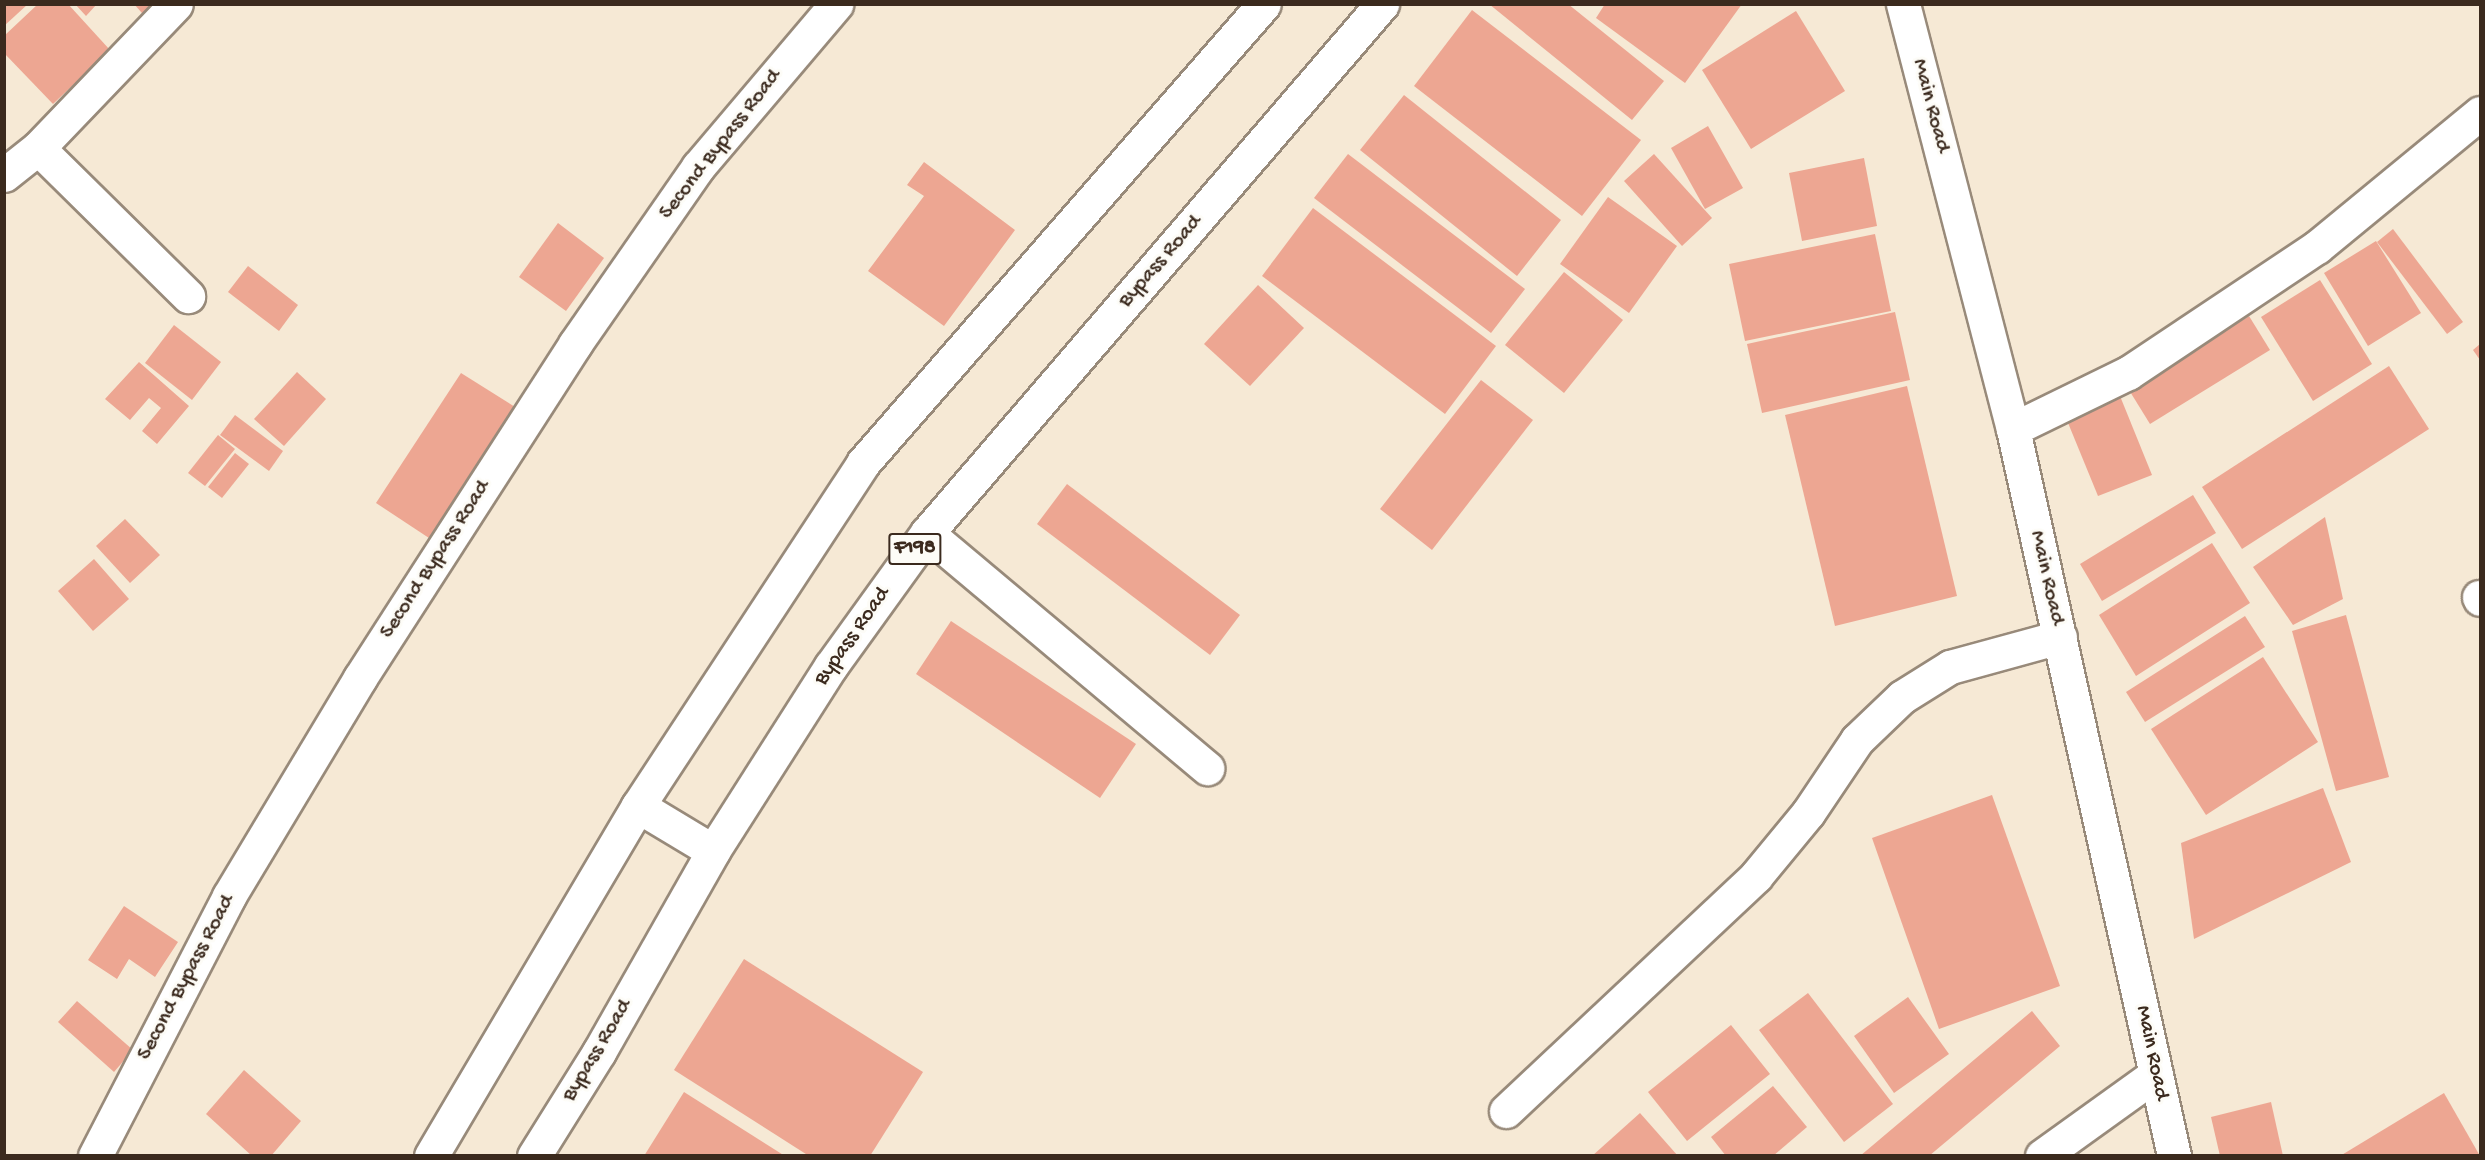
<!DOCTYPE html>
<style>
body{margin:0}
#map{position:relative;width:2485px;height:1160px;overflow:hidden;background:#f6e9d5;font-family:"Gochi Hand",sans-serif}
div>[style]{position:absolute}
.building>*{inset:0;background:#eda692}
.roads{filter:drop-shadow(2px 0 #988a7a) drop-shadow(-2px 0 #988a7a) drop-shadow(0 2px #988a7a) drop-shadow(0 -2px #988a7a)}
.minor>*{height:33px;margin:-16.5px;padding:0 16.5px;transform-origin:16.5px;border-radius:16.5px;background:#fff}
.major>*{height:33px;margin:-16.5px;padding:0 16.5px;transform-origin:16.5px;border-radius:16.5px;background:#fff}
span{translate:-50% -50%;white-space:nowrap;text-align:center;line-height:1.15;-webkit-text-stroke:6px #fdfcf7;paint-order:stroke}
.shield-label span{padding:2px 4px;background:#fdfcf7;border:2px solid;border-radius:4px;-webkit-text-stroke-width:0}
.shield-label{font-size:21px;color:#3b2a1e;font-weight:700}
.street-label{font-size:22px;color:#3b2a1e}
.frame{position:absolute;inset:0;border:6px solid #3b2a1e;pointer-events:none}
</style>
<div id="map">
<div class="building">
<i style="clip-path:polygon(4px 4px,28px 4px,4px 26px)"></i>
<i style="clip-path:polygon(38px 4px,68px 4px,110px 50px,53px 104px,4px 53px,4px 36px)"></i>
<i style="clip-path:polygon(75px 4px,97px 4px,86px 16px)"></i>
<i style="clip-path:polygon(134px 4px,166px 4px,149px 21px)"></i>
<i style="clip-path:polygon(1489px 4px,1568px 4px,1664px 81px,1632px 120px)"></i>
<i style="clip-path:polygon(1605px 4px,1742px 4px,1685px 83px,1596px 18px)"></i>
<i style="clip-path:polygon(1472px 10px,1641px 140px,1582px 216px,1414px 86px)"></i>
<i style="clip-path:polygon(1796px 11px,1845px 91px,1751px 149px,1702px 70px)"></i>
<i style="clip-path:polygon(1404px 95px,1561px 220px,1517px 276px,1360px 150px)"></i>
<i style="clip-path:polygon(1708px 126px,1743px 188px,1705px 209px,1671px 148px)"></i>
<i style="clip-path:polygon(1348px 154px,1525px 289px,1491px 333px,1314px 198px)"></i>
<i style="clip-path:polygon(1654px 154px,1712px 218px,1682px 246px,1624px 181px)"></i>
<i style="clip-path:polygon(1864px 158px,1877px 226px,1802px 241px,1789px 173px)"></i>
<i style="clip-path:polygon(924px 162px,1015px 230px,944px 326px,868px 271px,924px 196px,907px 185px)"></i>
<i style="clip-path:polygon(1608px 197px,1677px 246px,1629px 313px,1560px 264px)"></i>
<i style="clip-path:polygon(1313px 208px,1496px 346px,1445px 414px,1262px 276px)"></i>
<i style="clip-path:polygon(558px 223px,604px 258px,566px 311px,519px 277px)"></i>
<i style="clip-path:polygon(2393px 229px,2463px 322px,2447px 334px,2377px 242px)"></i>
<i style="clip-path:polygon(1875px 234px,1891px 311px,1745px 341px,1729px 264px)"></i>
<i style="clip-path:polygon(2376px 241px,2421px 313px,2368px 346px,2324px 273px)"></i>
<i style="clip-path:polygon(248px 266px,298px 305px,279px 331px,228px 292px)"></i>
<i style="clip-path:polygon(1564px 272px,1623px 320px,1564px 393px,1505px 345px)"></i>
<i style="clip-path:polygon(2320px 280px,2372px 364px,2313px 401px,2261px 317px)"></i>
<i style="clip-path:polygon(1258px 285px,1304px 328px,1250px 386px,1204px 344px)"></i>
<i style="clip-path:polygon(1895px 312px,1910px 380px,1762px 413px,1747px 344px)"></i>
<i style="clip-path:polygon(2249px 316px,2270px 350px,2150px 424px,2129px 390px)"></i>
<i style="clip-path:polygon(174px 325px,221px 362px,192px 400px,145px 363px)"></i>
<i style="clip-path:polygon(2480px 344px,2480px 360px,2473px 350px)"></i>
<i style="clip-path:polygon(139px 362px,189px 406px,157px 444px,142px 431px,161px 408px,149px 398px,130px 420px,105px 399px)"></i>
<i style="clip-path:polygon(2389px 366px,2429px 429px,2242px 549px,2202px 487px)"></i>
<i style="clip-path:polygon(297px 372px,326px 399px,284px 446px,254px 419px)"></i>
<i style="clip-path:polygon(461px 373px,515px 407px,429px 538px,376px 503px)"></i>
<i style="clip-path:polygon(1481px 380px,1533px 420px,1432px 550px,1380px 509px)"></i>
<i style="clip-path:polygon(1907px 386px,1957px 596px,1835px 626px,1785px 415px)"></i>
<i style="clip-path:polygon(2120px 396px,2152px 475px,2098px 496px,2066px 418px)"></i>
<i style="clip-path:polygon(235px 415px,283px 451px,269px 471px,220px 435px)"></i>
<i style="clip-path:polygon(218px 435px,235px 449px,205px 486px,188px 473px)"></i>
<i style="clip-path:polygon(235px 453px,249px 464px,222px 498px,208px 487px)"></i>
<i style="clip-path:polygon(1067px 484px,1240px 615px,1210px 655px,1037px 524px)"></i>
<i style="clip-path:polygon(2193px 495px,2216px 533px,2102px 601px,2080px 564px)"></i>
<i style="clip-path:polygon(2325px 517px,2343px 599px,2293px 625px,2253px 567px)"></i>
<i style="clip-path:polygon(125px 519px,160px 555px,130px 583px,96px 546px)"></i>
<i style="clip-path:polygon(2212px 543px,2250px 603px,2136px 676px,2099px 615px)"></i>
<i style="clip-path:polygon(94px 559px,129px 599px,93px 631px,58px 591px)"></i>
<i style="clip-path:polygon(2346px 615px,2389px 777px,2336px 791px,2292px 631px)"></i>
<i style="clip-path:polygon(2245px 616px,2265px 647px,2145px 722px,2126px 692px)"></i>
<i style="clip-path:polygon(951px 621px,1136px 744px,1100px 798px,916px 674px)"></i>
<i style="clip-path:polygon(2263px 657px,2318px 742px,2206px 815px,2151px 729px)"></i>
<i style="clip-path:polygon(2323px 788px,2351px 862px,2194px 939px,2181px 843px)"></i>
<i style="clip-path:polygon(1992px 795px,2060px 986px,1939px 1029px,1872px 838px)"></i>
<i style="clip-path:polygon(124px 906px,178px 942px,155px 977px,129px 959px,117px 979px,88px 960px)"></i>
<i style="clip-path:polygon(744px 959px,923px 1072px,870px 1156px,809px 1156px,674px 1070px)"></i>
<i style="clip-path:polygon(1808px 993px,1893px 1104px,1844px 1142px,1759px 1030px)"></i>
<i style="clip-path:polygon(1908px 997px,1949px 1054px,1894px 1093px,1854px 1036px)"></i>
<i style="clip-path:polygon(77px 1001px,133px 1050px,114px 1072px,58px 1022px)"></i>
<i style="clip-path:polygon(2032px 1011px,2060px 1046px,1929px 1156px,1860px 1156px)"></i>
<i style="clip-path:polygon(1731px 1025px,1770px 1074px,1687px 1141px,1648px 1092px)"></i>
<i style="clip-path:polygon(244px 1070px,301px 1121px,271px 1156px,252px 1156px,206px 1114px)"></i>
<i style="clip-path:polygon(1773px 1086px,1807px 1127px,1773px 1156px,1726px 1156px,1711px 1137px)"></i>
<i style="clip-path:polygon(684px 1092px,785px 1156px,644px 1156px)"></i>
<i style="clip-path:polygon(2444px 1093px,2480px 1156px,2340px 1156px)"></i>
<i style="clip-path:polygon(2271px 1102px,2283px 1156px,2220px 1156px,2211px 1117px)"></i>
<i style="clip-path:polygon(1640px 1113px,1678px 1156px,1592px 1156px)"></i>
</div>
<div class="roads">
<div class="minor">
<i style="left:38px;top:148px;width:211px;rotate:44.6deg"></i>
<i style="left:4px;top:175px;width:43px;rotate:-38.5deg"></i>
<i style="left:38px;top:148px;width:199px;rotate:-46.2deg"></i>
<i style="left:2013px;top:429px;width:128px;rotate:-26deg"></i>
<i style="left:2128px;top:373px;width:227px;rotate:-33.7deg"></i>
<i style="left:2317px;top:247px;width:211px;rotate:-39.4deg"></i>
<i style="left:927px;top:533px;width:366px;rotate:40deg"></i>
<i style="left:2479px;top:597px;width:2px;rotate:63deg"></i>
<i style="left:1506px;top:1111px;width:343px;rotate:-43.2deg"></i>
<i style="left:1756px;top:876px;width:82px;rotate:-50.5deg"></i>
<i style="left:1808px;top:813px;width:88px;rotate:-56.1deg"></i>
<i style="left:1857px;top:740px;width:62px;rotate:-43.7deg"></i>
<i style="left:1902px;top:697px;width:57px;rotate:-32deg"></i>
<i style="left:1950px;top:667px;width:114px;rotate:-15.3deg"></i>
<i style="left:95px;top:1156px;width:292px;rotate:-62.7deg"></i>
<i style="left:229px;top:896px;width:254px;rotate:-59deg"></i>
<i style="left:360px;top:678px;width:397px;rotate:-57.2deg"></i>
<i style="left:575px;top:344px;width:216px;rotate:-55.2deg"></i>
<i style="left:698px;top:167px;width:214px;rotate:-49.7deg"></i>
<i style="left:2042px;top:1156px;width:140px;rotate:-35.7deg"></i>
</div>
<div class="major">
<i style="left:1903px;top:4px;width:439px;rotate:75.5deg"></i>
<i style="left:2013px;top:429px;width:745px;rotate:77.51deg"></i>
<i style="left:638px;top:806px;width:87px;rotate:31deg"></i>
<i style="left:431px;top:1156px;width:407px;rotate:-59.4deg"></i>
<i style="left:638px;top:806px;width:410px;rotate:-56.7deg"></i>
<i style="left:863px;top:463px;width:609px;rotate:-48.86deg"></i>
<i style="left:534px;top:1156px;width:123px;rotate:-58deg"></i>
<i style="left:599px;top:1052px;width:231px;rotate:-60.4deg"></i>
<i style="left:713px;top:851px;width:219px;rotate:-57.5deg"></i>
<i style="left:831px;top:666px;width:164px;rotate:-54.2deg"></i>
<i style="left:927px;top:533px;width:698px;rotate:-49.3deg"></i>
</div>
</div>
<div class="shield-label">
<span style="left:915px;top:549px">F198</span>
</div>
<div class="street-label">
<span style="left:1930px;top:106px;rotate:75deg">Main Road</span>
<span style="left:721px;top:145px;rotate:-52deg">Second Bypass Road</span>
<span style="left:1161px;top:262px;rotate:-49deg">Bypass Road</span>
<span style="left:436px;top:560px;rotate:-57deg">Second Bypass Road</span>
<span style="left:2046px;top:578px;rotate:77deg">Main Road</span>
<span style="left:853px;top:637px;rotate:-55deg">Bypass Road</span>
<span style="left:187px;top:978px;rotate:-62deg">Second Bypass Road</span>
<span style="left:598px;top:1051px;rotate:-59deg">Bypass Road</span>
<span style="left:2151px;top:1053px;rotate:78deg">Main Road</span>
</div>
<div class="frame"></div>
</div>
